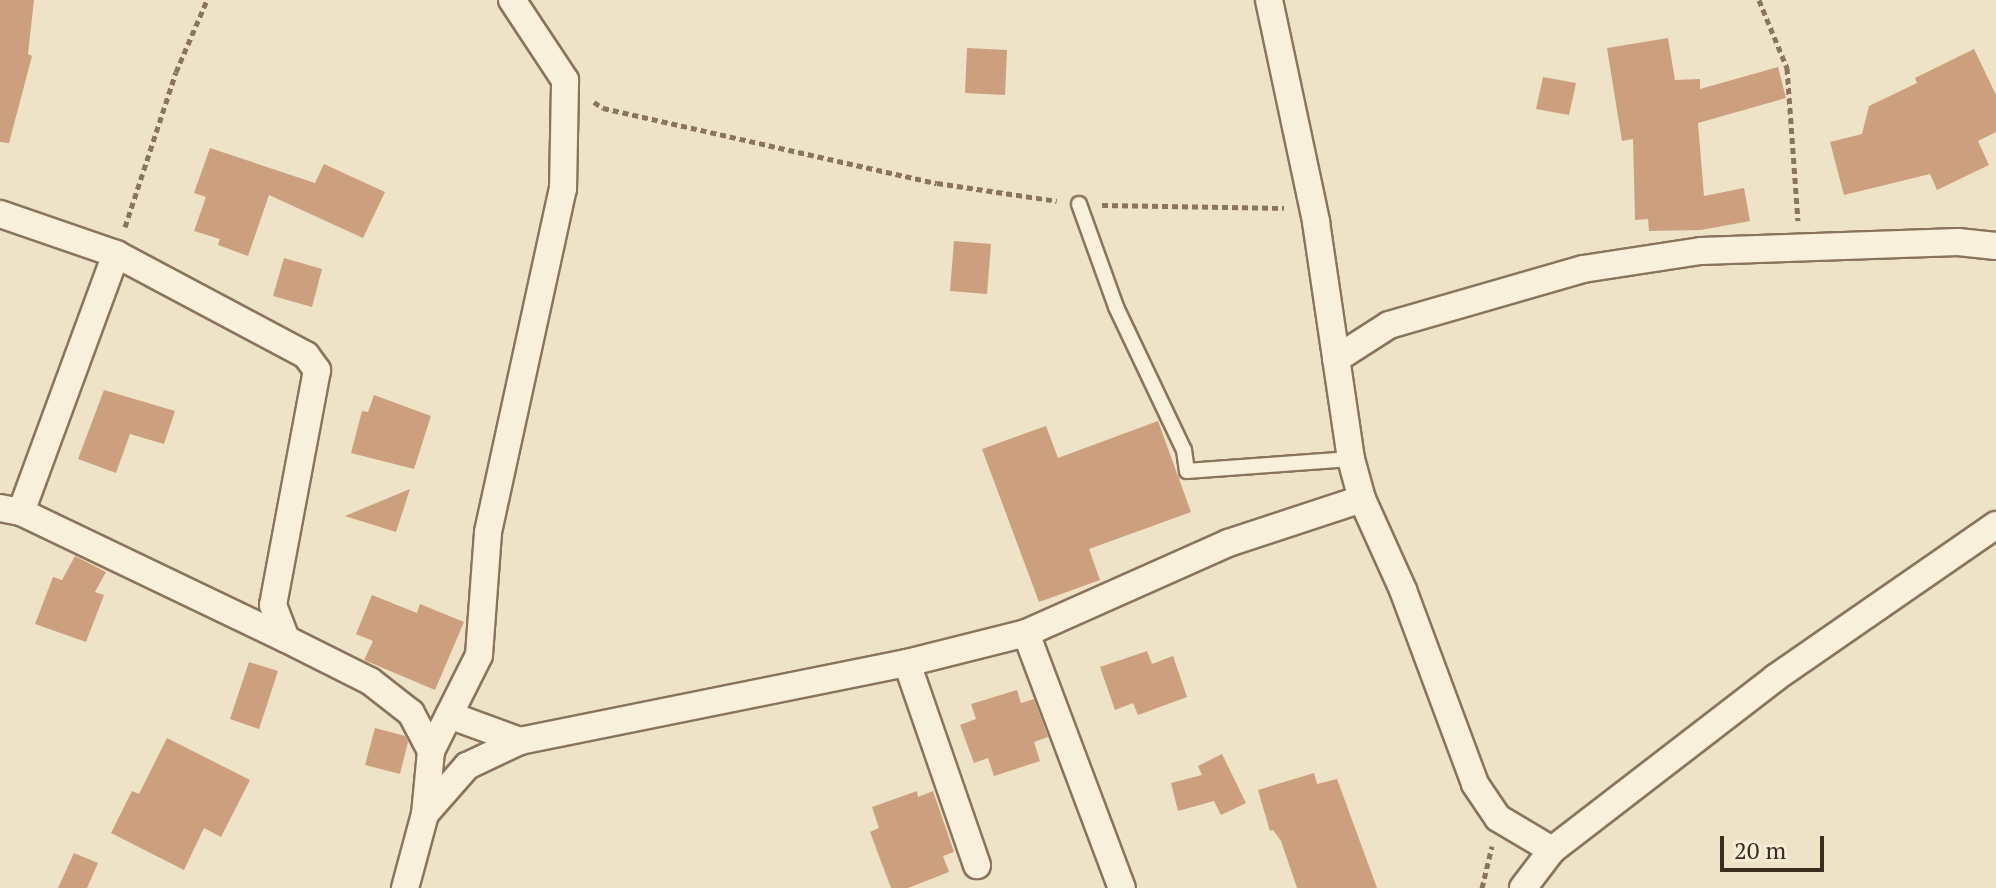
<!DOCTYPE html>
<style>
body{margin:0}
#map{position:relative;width:1996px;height:888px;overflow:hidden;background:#eee3c7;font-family:"PT Serif",serif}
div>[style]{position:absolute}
.building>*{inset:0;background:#cc9f7e}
.path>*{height:5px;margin-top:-2.5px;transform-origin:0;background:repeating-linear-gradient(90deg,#8a755c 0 6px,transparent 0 10px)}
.roads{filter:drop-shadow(2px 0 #8a755c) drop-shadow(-2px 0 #8a755c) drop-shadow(0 2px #8a755c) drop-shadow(0 -2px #8a755c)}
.lane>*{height:14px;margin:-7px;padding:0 7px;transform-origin:7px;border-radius:7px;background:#f9f0db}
.street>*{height:26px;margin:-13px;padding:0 13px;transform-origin:13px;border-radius:13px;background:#f9f0db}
span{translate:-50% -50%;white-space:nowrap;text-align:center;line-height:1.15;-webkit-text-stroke:6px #f6edd7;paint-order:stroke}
.scale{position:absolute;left:1720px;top:836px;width:104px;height:36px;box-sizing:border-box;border:4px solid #3b2d20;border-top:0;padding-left:10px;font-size:24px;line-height:28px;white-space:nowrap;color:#3b2d20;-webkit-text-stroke:6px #f6edd7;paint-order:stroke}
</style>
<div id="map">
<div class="building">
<i style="clip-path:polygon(0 0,34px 0,28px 54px,32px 56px,9px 143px,0 142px)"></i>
<i style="clip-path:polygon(1668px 38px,1675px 80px,1700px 79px,1700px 89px,1778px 67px,1786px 98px,1698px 123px,1704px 196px,1744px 188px,1750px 221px,1701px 230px,1649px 231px,1648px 219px,1635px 220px,1633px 139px,1622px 141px,1607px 48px)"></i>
<i style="clip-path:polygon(967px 48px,1007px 50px,1005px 95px,965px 93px)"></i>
<i style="clip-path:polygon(1974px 49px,1996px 95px,1996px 132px,1978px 141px,1989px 165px,1937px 190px,1930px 174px,1844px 195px,1830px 142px,1862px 134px,1869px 106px,1917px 83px,1915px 78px)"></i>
<i style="clip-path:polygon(1543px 77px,1576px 83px,1569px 115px,1536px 109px)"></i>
<i style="clip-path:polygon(210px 148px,315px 183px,324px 164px,385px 192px,363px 238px,269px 195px,248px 256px,218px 245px,220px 239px,194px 231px,206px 197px,194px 193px)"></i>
<i style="clip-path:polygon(954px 241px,991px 244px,987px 294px,950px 291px)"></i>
<i style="clip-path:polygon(284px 258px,322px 269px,312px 307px,273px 296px)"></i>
<i style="clip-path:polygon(104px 390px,175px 411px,164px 444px,130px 434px,116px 473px,78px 459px)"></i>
<i style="clip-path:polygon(374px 395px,431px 416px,414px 469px,351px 453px,362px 411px,368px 412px)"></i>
<i style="clip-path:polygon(1158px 421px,1191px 512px,1089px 549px,1100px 580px,1039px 602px,982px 449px,1046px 426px,1058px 458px)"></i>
<i style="clip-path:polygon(410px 489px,396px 532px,345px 516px)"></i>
<i style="clip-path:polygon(75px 556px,106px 572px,95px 592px,104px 595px,86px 642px,35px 624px,53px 577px,62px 580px)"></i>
<i style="clip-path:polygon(372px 595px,417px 613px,420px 604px,464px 622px,435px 690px,364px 660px,373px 641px,356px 634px)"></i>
<i style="clip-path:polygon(1147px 651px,1152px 664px,1173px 656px,1187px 697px,1138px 715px,1133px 703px,1115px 710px,1100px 667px)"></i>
<i style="clip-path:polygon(249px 662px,278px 671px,259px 729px,230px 719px)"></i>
<i style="clip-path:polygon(1017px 690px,1021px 703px,1034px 699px,1048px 737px,1034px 742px,1040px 761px,994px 776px,988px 758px,974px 763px,960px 725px,976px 719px,971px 704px)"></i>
<i style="clip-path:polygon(375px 728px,405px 736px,408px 742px,400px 774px,365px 765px)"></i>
<i style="clip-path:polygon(167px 738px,250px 780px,221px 837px,204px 828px,184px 870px,111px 833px,132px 791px,139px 794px)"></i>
<i style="clip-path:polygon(1222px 754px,1246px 803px,1221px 815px,1214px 801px,1178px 811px,1171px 783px,1202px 775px,1198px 766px)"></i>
<i style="clip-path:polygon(1314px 773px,1317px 784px,1337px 779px,1377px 888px,1297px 888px,1281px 841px,1273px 830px,1270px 831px,1258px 790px)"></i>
<i style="clip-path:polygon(917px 791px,918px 797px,933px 791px,954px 852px,943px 856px,949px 872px,908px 888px,891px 888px,870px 832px,879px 828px,872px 807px)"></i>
<i style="clip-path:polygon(74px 853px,98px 863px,87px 888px,58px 888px)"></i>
</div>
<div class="path">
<i style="left:1759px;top:0;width:74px;rotate:67.6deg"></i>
<i style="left:1787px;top:68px;width:153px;rotate:85.9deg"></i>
<i style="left:594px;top:102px;width:11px;rotate:34deg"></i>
<i style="left:603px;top:108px;width:342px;rotate:12.7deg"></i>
<i style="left:937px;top:183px;width:121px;rotate:8.5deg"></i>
<i style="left:1102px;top:205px;width:182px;rotate:0.9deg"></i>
<i style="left:125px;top:227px;width:163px;rotate:-71.8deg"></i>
<i style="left:176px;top:72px;width:78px;rotate:-66.7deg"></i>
<i style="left:1482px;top:888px;width:43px;rotate:-76.6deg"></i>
</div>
<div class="roads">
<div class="lane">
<i style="left:1079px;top:204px;width:109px;rotate:70.2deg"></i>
<i style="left:1116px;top:307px;width:158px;rotate:64.6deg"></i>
<i style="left:1184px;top:450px;width:21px;rotate:82deg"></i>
<i style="left:1187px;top:471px;width:164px;rotate:-4.2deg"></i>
</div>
<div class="street">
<i style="left:1269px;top:0;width:227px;rotate:78deg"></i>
<i style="left:1316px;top:222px;width:240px;rotate:81.6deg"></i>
<i style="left:1351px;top:459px;width:41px;rotate:74.6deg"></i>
<i style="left:1362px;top:499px;width:100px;rotate:65.7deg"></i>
<i style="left:1403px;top:590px;width:207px;rotate:69.6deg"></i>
<i style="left:1475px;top:784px;width:41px;rotate:55.9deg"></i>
<i style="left:1498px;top:818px;width:63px;rotate:30.7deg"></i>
<i style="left:0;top:214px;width:123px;rotate:19deg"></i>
<i style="left:116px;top:254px;width:215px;rotate:28deg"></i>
<i style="left:306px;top:355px;width:19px;rotate:54deg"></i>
<i style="left:317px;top:370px;width:239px;rotate:100.6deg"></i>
<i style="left:273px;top:605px;width:36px;rotate:69deg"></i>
<i style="left:1336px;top:359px;width:63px;rotate:-32.7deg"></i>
<i style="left:1389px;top:325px;width:202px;rotate:-16.1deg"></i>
<i style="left:1583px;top:269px;width:119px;rotate:-8.7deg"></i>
<i style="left:1701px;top:251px;width:257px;rotate:-2deg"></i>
<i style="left:1958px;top:242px;width:38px;rotate:6deg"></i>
<i style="left:0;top:508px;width:21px;rotate:11deg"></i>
<i style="left:21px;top:512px;width:294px;rotate:25.6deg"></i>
<i style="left:286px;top:639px;width:94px;rotate:26.6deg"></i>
<i style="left:370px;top:681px;width:52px;rotate:38deg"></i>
<i style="left:411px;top:713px;width:43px;rotate:62.2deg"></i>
<i style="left:431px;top:751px;width:63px;rotate:95.4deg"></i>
<i style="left:425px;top:814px;width:77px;rotate:105.1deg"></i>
<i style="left:21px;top:512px;width:275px;rotate:-69.8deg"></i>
<i style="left:1026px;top:633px;width:272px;rotate:69.4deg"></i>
<i style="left:907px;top:663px;width:214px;rotate:70.9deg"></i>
<i style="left:449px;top:715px;width:76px;rotate:20.1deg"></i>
<i style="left:431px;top:751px;width:107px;rotate:-63.4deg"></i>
<i style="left:479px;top:655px;width:123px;rotate:-85.8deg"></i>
<i style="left:488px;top:532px;width:351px;rotate:-77.7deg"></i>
<i style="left:563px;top:189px;width:109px;rotate:-88.9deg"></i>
<i style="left:565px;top:80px;width:96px;rotate:-123.5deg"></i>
<i style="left:425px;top:814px;width:64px;rotate:-48.8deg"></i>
<i style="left:467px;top:766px;width:59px;rotate:-25.3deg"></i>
<i style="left:520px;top:741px;width:395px;rotate:-11.4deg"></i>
<i style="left:907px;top:663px;width:123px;rotate:-14.1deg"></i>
<i style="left:1026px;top:633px;width:221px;rotate:-24deg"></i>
<i style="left:1228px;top:543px;width:141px;rotate:-18.2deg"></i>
<i style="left:1523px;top:888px;width:48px;rotate:-52.7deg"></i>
<i style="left:1552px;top:850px;width:282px;rotate:-37.6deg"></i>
<i style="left:1775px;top:678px;width:269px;rotate:-34.7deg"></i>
</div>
</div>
<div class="scale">20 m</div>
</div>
